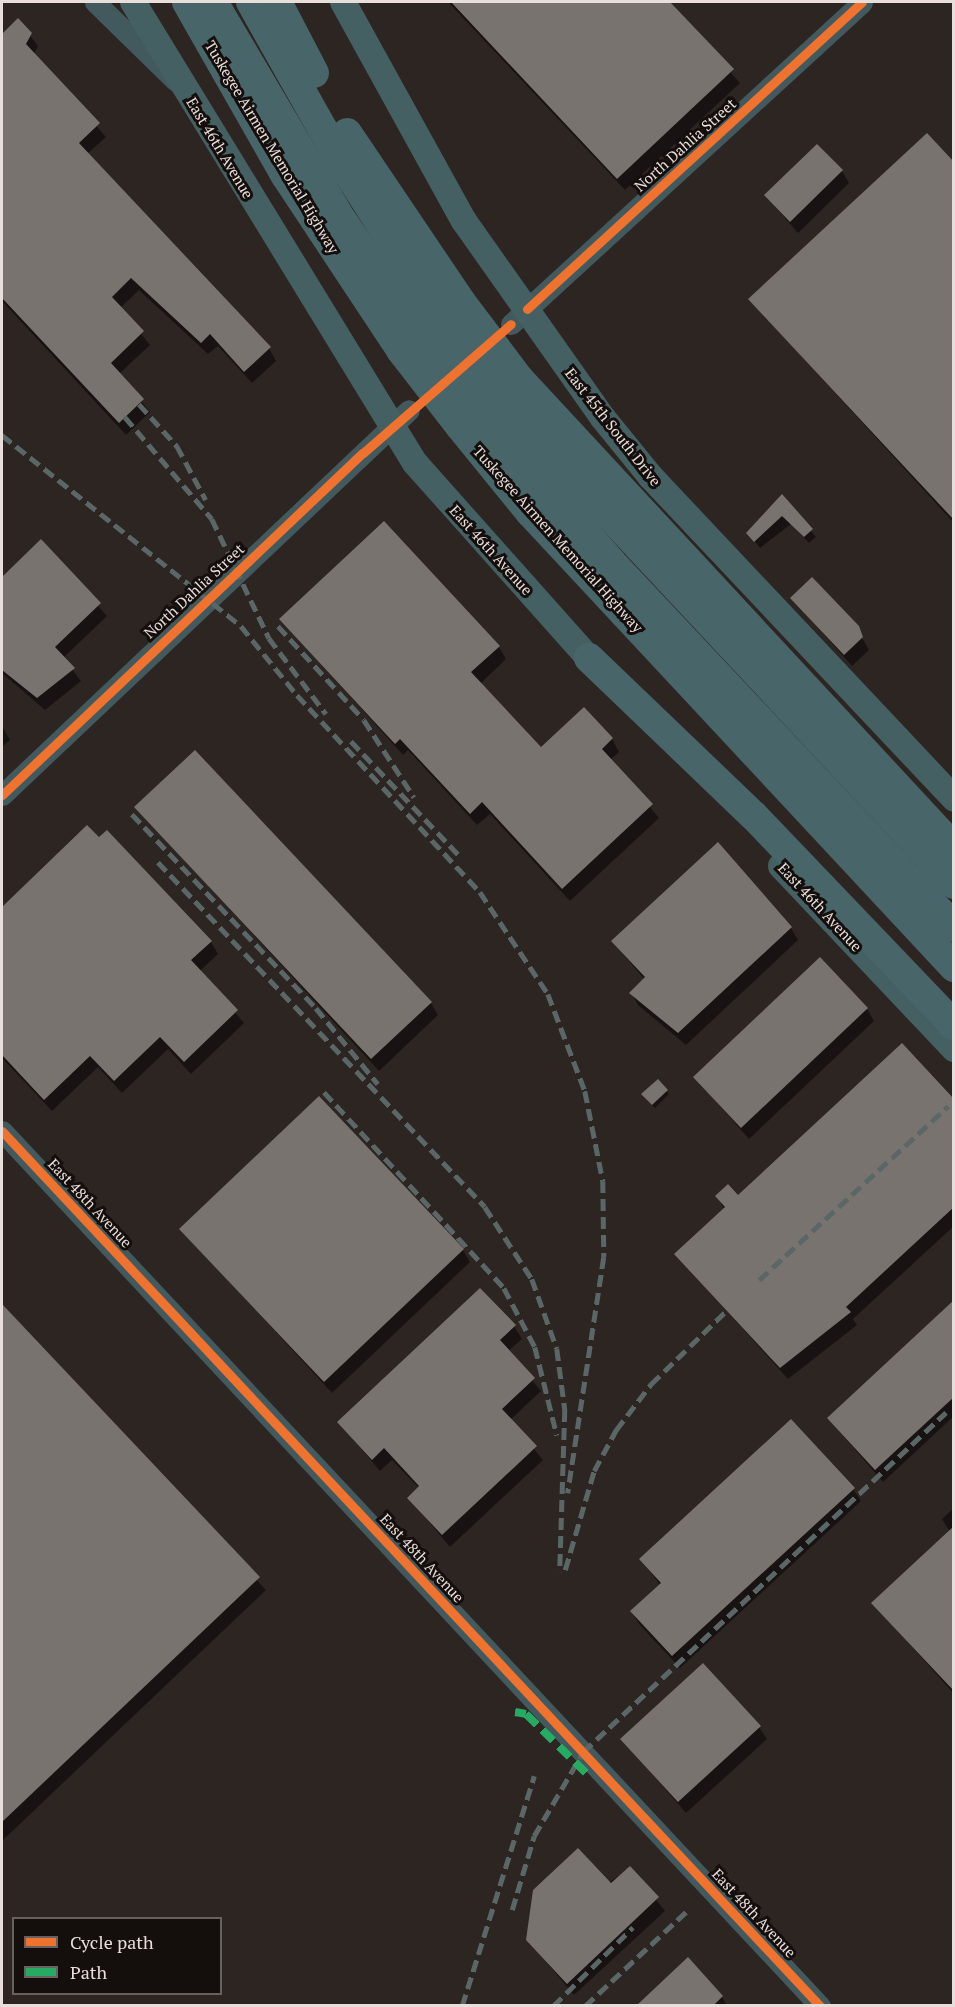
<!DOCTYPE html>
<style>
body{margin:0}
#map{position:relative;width:955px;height:2007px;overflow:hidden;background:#2d2522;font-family:"PT Serif",serif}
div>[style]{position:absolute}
.shadow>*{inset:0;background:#0007}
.building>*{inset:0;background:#797370}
.minor>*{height:21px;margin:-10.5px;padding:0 10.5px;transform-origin:10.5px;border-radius:10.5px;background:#425a5d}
.major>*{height:26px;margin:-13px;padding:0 13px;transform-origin:13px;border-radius:13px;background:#456063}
.highway>*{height:30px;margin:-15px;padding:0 15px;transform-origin:15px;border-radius:15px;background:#48666a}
.rail>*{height:4.5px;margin-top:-2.25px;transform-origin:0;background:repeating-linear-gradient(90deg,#5b6667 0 12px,transparent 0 18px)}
.highway-bridge>*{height:30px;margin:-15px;padding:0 15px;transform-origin:15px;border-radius:15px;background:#48666a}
.quiet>*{height:8px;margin-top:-4px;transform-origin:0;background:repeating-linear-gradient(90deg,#26ab63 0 15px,transparent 0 23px)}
.cycleway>*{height:9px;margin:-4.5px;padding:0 4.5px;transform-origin:4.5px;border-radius:4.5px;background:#ef722f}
span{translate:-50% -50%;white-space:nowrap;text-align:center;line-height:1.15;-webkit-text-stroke:6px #140e0c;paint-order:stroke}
.street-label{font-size:15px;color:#e8dedb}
.frame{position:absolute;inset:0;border:3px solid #e8dedb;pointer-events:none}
.legend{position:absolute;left:12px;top:1917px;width:210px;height:78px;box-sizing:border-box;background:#140e0c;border:2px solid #69615f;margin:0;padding:8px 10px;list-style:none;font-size:18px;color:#e8dedb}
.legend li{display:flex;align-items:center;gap:12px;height:30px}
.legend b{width:30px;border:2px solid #69615f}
</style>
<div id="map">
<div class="shadow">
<i style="clip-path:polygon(448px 2px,668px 2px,740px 83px,625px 190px)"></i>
<i style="clip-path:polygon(18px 20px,38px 46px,34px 54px,106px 137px,87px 154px,269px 348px,276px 361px,252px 383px,218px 346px,208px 354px,139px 290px,120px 308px,150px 345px,119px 374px,150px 412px,126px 435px,2px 301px,2px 36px)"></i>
<i style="clip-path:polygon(954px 164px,954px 523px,750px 300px)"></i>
<i style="clip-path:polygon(842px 171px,849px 183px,798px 233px,766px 196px)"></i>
<i style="clip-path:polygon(782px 496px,816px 537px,809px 543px,791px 524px,760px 548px,748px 533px)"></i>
<i style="clip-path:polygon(41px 542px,107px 616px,63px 658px,81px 681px,45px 710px,2px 673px,2px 579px)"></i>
<i style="clip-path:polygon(792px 598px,862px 638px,869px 650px,852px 666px)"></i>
<i style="clip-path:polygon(281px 619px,499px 647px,506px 659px,480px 684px,541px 749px,612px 739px,619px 752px,610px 760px,659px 818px,570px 901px,490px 814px,477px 825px,408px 750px,403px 755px)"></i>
<i style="clip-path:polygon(2px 726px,10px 740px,2px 747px)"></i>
<i style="clip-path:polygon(136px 807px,431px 1003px,438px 1015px,379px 1071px)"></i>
<i style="clip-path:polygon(87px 827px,211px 942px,218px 954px,200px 971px,244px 1023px,191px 1074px,168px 1049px,122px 1093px,98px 1067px,52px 1111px,2px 1058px,2px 909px)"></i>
<i style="clip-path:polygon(791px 928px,798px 940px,686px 1045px,638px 1005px,631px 993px,645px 980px,613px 942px)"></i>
<i style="clip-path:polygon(867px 1009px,874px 1021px,749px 1139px,695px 1077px)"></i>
<i style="clip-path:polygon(658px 1081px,669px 1094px,655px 1108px,645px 1098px)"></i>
<i style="clip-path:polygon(954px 1100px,954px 1226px,853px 1319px,857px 1325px,788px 1379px,676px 1254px,724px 1209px,717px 1196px,738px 1197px)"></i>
<i style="clip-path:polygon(181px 1229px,463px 1250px,470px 1262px,332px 1393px)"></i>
<i style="clip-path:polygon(954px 1302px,954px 1416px,883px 1482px,828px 1418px)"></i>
<i style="clip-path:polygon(2px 1307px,266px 1590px,2px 1841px)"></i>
<i style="clip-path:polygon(514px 1326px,522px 1339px,508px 1351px,541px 1391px,510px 1420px,543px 1460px,450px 1547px,409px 1498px,419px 1488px,392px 1460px,380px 1471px,339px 1422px)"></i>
<i style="clip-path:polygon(853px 1489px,861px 1501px,680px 1668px,639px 1624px,632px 1612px,660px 1585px,641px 1559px)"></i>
<i style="clip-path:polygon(954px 1508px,954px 1694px,873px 1603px,950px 1532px,942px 1519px)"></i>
<i style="clip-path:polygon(759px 1727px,767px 1739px,686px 1813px,622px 1739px)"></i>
<i style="clip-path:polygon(630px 1868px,665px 1911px,574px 1995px,527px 1939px)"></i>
<i style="clip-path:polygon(722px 1997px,727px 2006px,638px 2006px)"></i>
</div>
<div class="building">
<i style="clip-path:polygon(451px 2px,670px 2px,734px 69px,617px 179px)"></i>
<i style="clip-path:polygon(18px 18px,32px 33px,26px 44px,100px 123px,79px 143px,271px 347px,244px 372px,210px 334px,201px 343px,131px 278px,112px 297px,144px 331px,111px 363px,144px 399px,119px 423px,2px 298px,2px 34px)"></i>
<i style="clip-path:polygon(927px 133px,954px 162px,954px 520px,748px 299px)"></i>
<i style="clip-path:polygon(817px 144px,843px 170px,790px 222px,764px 195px)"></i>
<i style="clip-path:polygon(782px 494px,813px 529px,804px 537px,782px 516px,754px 542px,746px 533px)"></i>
<i style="clip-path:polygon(384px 521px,500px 646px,471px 672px,541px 747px,584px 707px,613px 738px,602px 749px,653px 804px,562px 889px,482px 802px,470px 814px,400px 739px,395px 744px,279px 619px)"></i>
<i style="clip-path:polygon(41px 539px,101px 603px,55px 647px,75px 668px,37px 698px,2px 670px,2px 577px)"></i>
<i style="clip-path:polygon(812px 577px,859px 626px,863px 637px,844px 655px,790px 598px)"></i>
<i style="clip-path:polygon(195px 750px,432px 1002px,371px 1059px,134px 807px)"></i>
<i style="clip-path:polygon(87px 825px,99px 837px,107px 830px,212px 941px,191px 960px,238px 1010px,184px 1062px,160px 1037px,114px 1081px,90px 1056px,44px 1100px,2px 1055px,2px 907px)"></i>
<i style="clip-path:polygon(718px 842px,792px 927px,678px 1033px,629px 993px,645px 977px,611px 941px)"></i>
<i style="clip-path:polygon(820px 957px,868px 1008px,741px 1128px,693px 1077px)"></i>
<i style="clip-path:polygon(902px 1043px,954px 1099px,954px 1207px,846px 1307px,851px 1312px,780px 1368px,674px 1254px,725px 1207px,715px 1196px,728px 1184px,738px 1195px)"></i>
<i style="clip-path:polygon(658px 1079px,668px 1090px,652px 1105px,641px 1094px)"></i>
<i style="clip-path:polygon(319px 1096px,464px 1249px,324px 1382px,179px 1229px)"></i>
<i style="clip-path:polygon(480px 1288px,516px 1325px,500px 1340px,535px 1378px,502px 1409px,537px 1446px,442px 1535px,407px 1498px,419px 1486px,384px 1448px,372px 1460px,337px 1422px)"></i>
<i style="clip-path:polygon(954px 1300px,954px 1397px,875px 1470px,827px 1418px)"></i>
<i style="clip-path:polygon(2px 1304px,260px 1577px,2px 1822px)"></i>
<i style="clip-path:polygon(791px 1419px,855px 1488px,672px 1656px,630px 1611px,661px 1583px,639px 1559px)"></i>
<i style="clip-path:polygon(954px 1526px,954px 1691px,871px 1603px)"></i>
<i style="clip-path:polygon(703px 1663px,761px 1726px,678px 1802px,620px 1739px)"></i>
<i style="clip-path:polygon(578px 1848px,611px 1883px,630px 1866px,659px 1897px,567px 1984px,526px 1940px,533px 1890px)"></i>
<i style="clip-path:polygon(688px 1957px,723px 1996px,713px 2006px,636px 2006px)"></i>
</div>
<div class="minor">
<i style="left:95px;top:2px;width:113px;rotate:44.3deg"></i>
<i style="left:511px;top:324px;width:476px;rotate:-42.5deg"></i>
<i style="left:2px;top:795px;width:560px;rotate:-43.41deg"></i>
<i style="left:2px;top:1131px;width:1198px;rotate:46.93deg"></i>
</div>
<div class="major">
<i style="left:133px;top:2px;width:540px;rotate:58.55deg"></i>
<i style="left:415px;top:463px;width:280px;rotate:48.3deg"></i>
<i style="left:343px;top:2px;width:250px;rotate:61.1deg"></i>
<i style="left:464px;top:221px;width:241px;rotate:54.8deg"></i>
<i style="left:603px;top:418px;width:76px;rotate:50.9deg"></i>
<i style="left:651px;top:477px;width:442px;rotate:46.7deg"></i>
<i style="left:781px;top:866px;width:252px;rotate:46.6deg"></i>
</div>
<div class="highway">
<i style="left:187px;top:2px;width:200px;rotate:60.4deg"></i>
<i style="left:286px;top:176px;width:209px;rotate:56.5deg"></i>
<i style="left:213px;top:2px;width:252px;rotate:59.5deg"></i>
<i style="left:341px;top:219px;width:140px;rotate:55.7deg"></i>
<i style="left:251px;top:2px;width:187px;rotate:60.6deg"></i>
<i style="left:343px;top:165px;width:183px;rotate:57.5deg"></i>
<i style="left:277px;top:2px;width:80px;rotate:62.5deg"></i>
<i style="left:347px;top:133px;width:204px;rotate:56deg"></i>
<i style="left:519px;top:379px;width:640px;rotate:47.15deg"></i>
<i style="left:498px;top:396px;width:668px;rotate:46.94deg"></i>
<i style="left:478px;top:411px;width:201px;rotate:48.6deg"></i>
<i style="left:611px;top:562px;width:501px;rotate:46.78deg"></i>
<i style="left:460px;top:426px;width:111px;rotate:50.9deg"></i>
<i style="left:530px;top:512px;width:622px;rotate:47.02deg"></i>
<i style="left:589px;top:658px;width:228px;rotate:43.8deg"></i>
<i style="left:754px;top:816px;width:289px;rotate:46.3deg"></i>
</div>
<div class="rail">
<i style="left:139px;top:404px;width:57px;rotate:47.9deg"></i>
<i style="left:177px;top:446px;width:61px;rotate:61.8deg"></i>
<i style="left:125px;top:417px;width:134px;rotate:49.5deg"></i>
<i style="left:212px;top:519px;width:132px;rotate:64.4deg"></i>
<i style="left:269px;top:638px;width:95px;rotate:53.1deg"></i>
<i style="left:2px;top:435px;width:306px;rotate:38.6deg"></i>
<i style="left:241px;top:626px;width:89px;rotate:50.9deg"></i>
<i style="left:297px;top:695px;width:269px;rotate:47.1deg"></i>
<i style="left:480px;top:892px;width:123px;rotate:56.3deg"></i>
<i style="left:548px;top:994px;width:104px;rotate:69.1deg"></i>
<i style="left:585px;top:1091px;width:92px;rotate:78.7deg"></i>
<i style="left:603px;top:1181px;width:76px;rotate:89.2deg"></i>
<i style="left:604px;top:1257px;width:239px;rotate:98.7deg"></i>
<i style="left:278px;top:626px;width:127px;rotate:47.5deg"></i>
<i style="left:364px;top:720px;width:92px;rotate:57deg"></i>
<i style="left:351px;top:741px;width:156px;rotate:46.6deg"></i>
<i style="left:132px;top:814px;width:267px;rotate:46.5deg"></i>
<i style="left:316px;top:1008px;width:98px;rotate:50.8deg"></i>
<i style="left:158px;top:862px;width:475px;rotate:46.5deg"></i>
<i style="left:485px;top:1207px;width:86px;rotate:56.9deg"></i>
<i style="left:532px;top:1279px;width:74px;rotate:70.3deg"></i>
<i style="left:557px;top:1349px;width:62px;rotate:82.5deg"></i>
<i style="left:565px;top:1410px;width:162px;rotate:91.8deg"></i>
<i style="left:324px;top:1092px;width:266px;rotate:47.4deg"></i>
<i style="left:504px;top:1288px;width:67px;rotate:62.3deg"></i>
<i style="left:535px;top:1347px;width:91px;rotate:76deg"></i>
<i style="left:759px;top:1280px;width:257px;rotate:-42.6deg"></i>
<i style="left:565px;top:1570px;width:103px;rotate:-73.7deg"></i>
<i style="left:594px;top:1471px;width:47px;rotate:-61.8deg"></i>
<i style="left:616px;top:1430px;width:58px;rotate:-52.7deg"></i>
<i style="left:651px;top:1384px;width:106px;rotate:-44.2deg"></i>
<i style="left:512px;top:1910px;width:77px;rotate:-73.4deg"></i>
<i style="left:534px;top:1836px;width:97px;rotate:-59.7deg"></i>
<i style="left:583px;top:1752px;width:497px;rotate:-43.1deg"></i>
<i style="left:462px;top:2006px;width:241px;rotate:-72.6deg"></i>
<i style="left:553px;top:2006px;width:112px;rotate:-44.6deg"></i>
<i style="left:585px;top:2006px;width:142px;rotate:-43deg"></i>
</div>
<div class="highway-bridge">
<i style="left:461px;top:302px;width:96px;rotate:53deg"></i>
<i style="left:441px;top:319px;width:96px;rotate:53.5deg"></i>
<i style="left:420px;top:335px;width:96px;rotate:52.7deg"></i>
<i style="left:401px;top:350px;width:96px;rotate:52.2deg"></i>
</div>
<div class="quiet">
<i style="left:515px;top:1712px;width:11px;rotate:10deg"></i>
<i style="left:526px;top:1714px;width:88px;rotate:44.5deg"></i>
</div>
<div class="cycleway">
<i style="left:527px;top:309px;width:454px;rotate:-42.5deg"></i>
<i style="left:2px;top:795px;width:497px;rotate:-43.5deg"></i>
<i style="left:363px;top:453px;width:196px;rotate:-41.1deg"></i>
<i style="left:2px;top:1131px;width:1198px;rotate:46.93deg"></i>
</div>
<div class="street-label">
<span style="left:685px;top:145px;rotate:-42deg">North Dahlia Street</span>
<span style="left:272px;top:147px;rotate:59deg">Tuskegee Airmen Memorial Highway</span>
<span style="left:220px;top:148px;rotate:59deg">East 46th Avenue</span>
<span style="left:613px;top:427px;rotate:52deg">East 45th South Drive</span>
<span style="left:558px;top:539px;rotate:48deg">Tuskegee Airmen Memorial Highway</span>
<span style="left:491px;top:550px;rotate:48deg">East 46th Avenue</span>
<span style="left:194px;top:591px;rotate:-43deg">North Dahlia Street</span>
<span style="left:820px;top:907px;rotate:47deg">East 46th Avenue</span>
<span style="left:90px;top:1203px;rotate:47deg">East 48th Avenue</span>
<span style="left:422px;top:1558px;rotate:47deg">East 48th Avenue</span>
<span style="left:754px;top:1913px;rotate:47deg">East 48th Avenue</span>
</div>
<div class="frame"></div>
<ul class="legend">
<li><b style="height:8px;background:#ef722f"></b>Cycle path</li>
<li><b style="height:8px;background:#26ab63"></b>Path</li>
</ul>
</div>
